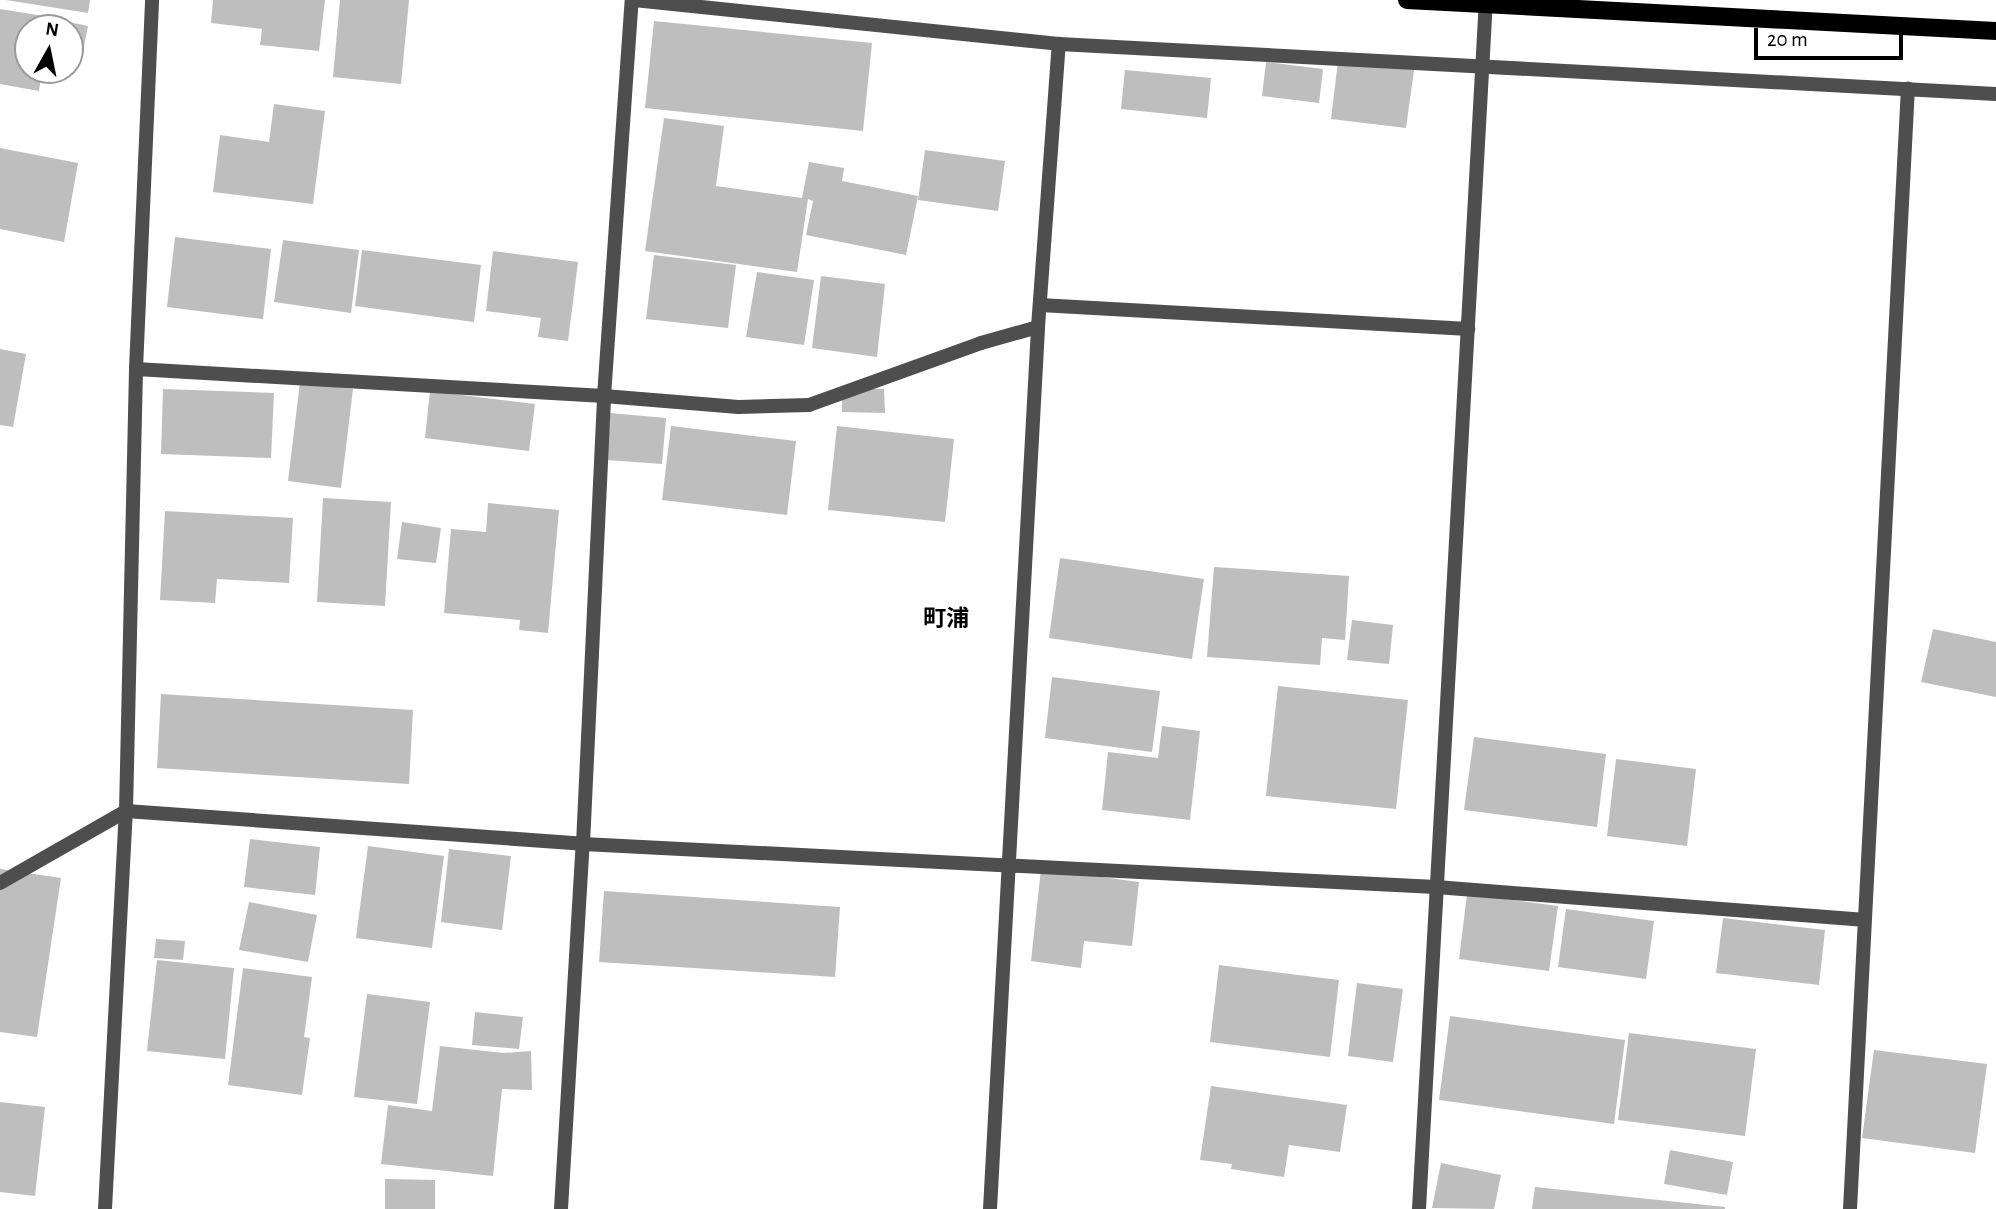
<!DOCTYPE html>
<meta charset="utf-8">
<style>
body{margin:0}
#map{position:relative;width:1996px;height:1209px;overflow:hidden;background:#fff;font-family:"Alegreya Sans","Noto Sans JP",sans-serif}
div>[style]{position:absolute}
.building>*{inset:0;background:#bebebe}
.minor>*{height:14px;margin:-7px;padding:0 7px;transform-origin:7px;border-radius:7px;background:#4e4e4e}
.tertiary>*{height:14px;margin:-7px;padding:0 7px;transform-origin:7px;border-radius:7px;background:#4e4e4e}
.primary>*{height:18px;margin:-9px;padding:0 9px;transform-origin:9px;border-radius:9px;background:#000}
span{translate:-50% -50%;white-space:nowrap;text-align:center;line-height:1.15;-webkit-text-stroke:5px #fff;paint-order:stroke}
.neighbourhood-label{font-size:23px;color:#000;font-weight:700}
.north{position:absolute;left:14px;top:14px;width:70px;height:70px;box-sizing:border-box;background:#fff;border:2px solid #999;border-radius:50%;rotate:9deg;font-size:19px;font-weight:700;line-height:28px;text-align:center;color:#000}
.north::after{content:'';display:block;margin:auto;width:24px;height:32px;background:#000;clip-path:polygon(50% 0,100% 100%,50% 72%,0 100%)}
.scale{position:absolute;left:1754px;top:28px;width:149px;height:32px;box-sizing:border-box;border:4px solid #000;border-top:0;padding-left:9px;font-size:21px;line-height:24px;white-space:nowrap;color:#000;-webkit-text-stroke:5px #fff;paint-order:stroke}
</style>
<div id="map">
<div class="building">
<i style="clip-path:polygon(6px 0,90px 0,88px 13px)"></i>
<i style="clip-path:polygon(213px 0,325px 0,319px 51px,260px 45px,262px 29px,211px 23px)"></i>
<i style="clip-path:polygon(340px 0,409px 0,401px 84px,333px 77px)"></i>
<i style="clip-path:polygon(0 9px,50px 17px,49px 28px,28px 28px,28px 70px,42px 70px,39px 91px,0 84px)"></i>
<i style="clip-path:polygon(54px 19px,88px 26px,81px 61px,70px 59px,70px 28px,52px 28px)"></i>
<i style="clip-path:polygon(654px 21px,872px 43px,863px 131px,645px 108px)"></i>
<i style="clip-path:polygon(1338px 61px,1414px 70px,1406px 128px,1331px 119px)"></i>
<i style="clip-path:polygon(1266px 62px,1323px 69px,1319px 103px,1262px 96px)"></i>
<i style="clip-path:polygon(1125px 70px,1211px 78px,1207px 118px,1121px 109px)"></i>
<i style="clip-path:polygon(274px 104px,325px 111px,313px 204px,213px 192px,220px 135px,269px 142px)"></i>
<i style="clip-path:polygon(664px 118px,724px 126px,716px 186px,802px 198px,809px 162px,844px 168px,842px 181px,918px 196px,906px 255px,806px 235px,813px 201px,808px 199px,797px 272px,645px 251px)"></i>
<i style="clip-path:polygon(0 148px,78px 163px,64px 242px,0 229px)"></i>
<i style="clip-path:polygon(925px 150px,1005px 161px,998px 211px,918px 200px)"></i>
<i style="clip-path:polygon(175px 237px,271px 249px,263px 319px,167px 307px)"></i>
<i style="clip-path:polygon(283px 240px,359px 250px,351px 313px,274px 302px)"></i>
<i style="clip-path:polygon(362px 250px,481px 265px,474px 322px,355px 306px)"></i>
<i style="clip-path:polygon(493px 251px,578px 262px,568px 341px,538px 337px,541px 318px,486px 311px)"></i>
<i style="clip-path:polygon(654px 255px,736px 265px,728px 328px,646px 319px)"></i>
<i style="clip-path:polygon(757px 272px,814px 280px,804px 345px,746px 337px)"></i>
<i style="clip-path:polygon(821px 276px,885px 284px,877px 357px,812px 348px)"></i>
<i style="clip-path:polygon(0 349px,26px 354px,13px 427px,0 425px)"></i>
<i style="clip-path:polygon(300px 382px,353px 389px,341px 488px,288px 481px)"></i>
<i style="clip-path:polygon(163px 389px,274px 393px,271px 458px,161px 454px)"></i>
<i style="clip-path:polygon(842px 389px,884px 389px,885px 413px,842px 412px)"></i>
<i style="clip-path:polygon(430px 391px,535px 404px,529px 451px,425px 438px)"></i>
<i style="clip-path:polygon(610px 413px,666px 418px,662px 464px,607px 460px)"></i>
<i style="clip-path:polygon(671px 426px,796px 441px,787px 515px,662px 500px)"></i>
<i style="clip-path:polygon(837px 426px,954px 439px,945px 522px,828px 510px)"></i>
<i style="clip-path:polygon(323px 498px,391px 502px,385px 606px,317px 602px)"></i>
<i style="clip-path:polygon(488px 503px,559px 510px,548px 633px,519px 630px,520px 620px,444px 613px,451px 529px,486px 532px)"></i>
<i style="clip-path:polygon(165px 511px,293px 518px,289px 583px,217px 579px,215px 603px,160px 600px)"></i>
<i style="clip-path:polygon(402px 522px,441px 528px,436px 563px,397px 559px)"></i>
<i style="clip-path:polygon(1060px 558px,1204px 579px,1192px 659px,1049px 638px)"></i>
<i style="clip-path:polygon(1214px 567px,1349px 576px,1345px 640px,1322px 638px,1320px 665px,1207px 657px)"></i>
<i style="clip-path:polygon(1352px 620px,1393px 625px,1389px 664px,1347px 660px)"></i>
<i style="clip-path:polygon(1933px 629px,1996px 642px,1996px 697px,1921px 682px)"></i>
<i style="clip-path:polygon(1052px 677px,1160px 691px,1152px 752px,1045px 738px)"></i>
<i style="clip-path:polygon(1278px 686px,1408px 700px,1396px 809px,1266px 796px)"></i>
<i style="clip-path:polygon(161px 694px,413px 710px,409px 784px,157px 768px)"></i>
<i style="clip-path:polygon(1162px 726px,1200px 731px,1190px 820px,1102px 810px,1108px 752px,1158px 758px)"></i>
<i style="clip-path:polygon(1474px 737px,1606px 754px,1597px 827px,1464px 810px)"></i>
<i style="clip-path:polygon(1616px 759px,1696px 769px,1687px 846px,1607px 836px)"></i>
<i style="clip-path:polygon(250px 839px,320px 847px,315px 895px,244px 887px)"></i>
<i style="clip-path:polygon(368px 846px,444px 856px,432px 948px,356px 938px)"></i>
<i style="clip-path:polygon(449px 849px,511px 856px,502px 930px,441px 922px)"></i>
<i style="clip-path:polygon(0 869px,61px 878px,37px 1037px,0 1032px)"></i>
<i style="clip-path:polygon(1041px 869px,1139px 882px,1132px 946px,1084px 941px,1081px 968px,1031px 961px)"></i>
<i style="clip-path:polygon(604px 891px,840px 907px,835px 977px,599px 962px)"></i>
<i style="clip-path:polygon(1467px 894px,1558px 906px,1549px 971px,1459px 959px)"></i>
<i style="clip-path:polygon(249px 902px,317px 915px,308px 962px,239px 950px)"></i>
<i style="clip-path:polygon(1566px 909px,1654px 921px,1646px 979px,1558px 967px)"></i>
<i style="clip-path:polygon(1723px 918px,1825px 930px,1819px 985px,1716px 973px)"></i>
<i style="clip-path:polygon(156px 939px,185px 941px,183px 960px,154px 958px)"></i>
<i style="clip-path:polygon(157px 960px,234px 968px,225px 1059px,147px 1051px)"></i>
<i style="clip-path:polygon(1219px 965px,1339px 980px,1330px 1057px,1210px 1042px)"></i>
<i style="clip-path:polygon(243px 968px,312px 977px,304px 1037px,310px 1038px,302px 1095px,228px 1085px)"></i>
<i style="clip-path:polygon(1357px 983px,1403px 989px,1393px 1062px,1348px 1056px)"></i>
<i style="clip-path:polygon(367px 994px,430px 1002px,417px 1104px,354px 1097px)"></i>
<i style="clip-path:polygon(475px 1012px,523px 1017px,519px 1049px,472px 1045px)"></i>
<i style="clip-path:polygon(1450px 1016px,1625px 1040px,1614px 1124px,1439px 1100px)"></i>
<i style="clip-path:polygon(1629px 1033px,1756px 1049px,1745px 1136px,1618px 1120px)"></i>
<i style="clip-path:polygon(440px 1046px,503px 1053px,531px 1051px,532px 1090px,502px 1089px,493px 1176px,381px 1164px,388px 1105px,432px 1111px)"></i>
<i style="clip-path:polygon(1874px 1050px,1987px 1064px,1975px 1153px,1862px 1138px)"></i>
<i style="clip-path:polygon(1211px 1086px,1347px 1105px,1340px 1152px,1289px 1145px,1284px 1177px,1231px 1169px,1232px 1164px,1200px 1160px)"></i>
<i style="clip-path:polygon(0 1102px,45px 1107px,35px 1196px,0 1192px)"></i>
<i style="clip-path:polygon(1670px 1150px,1733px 1162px,1727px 1195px,1664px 1184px)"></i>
<i style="clip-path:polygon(1441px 1163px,1501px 1175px,1494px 1209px,1432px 1208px)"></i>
<i style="clip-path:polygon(385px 1179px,435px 1180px,435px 1209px,385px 1209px)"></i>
<i style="clip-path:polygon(1535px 1187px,1725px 1207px,1725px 1209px,1532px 1209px)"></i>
</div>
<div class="minor">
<i style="left:634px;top:0;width:427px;rotate:5.9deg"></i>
<i style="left:1059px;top:44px;width:938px;rotate:3.05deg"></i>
<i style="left:1040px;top:305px;width:429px;rotate:3.2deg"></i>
<i style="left:136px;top:369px;width:469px;rotate:3.3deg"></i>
<i style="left:604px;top:396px;width:135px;rotate:4.7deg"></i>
<i style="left:739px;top:407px;width:70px;rotate:-1.6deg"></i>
<i style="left:809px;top:405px;width:183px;rotate:-19.8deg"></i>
<i style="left:981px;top:343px;width:59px;rotate:-15.7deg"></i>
<i style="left:0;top:883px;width:145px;rotate:-29.7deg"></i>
<i style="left:126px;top:811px;width:458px;rotate:4.1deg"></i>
<i style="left:583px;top:844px;width:854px;rotate:2.89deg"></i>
<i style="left:1436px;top:887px;width:428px;rotate:4.4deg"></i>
<i style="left:561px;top:1209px;width:366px;rotate:-86.6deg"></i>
<i style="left:583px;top:844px;width:448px;rotate:-87.3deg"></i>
<i style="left:604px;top:396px;width:397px;rotate:-86deg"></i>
<i style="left:990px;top:1209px;width:883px;rotate:-86.88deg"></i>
<i style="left:1038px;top:327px;width:284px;rotate:-85.8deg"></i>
<i style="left:1419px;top:1209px;width:1211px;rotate:-86.83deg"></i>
<i style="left:1850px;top:1209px;width:1122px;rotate:-87.04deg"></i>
</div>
<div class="tertiary">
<i style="left:105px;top:1209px;width:399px;rotate:-87deg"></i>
<i style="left:126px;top:811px;width:442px;rotate:-88.7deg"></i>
<i style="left:136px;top:369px;width:369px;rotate:-87.5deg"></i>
</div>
<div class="primary">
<i style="left:1407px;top:0;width:590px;rotate:3.01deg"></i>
</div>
<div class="neighbourhood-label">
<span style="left:946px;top:620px">町浦</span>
</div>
<div class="north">N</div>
<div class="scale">20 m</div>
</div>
